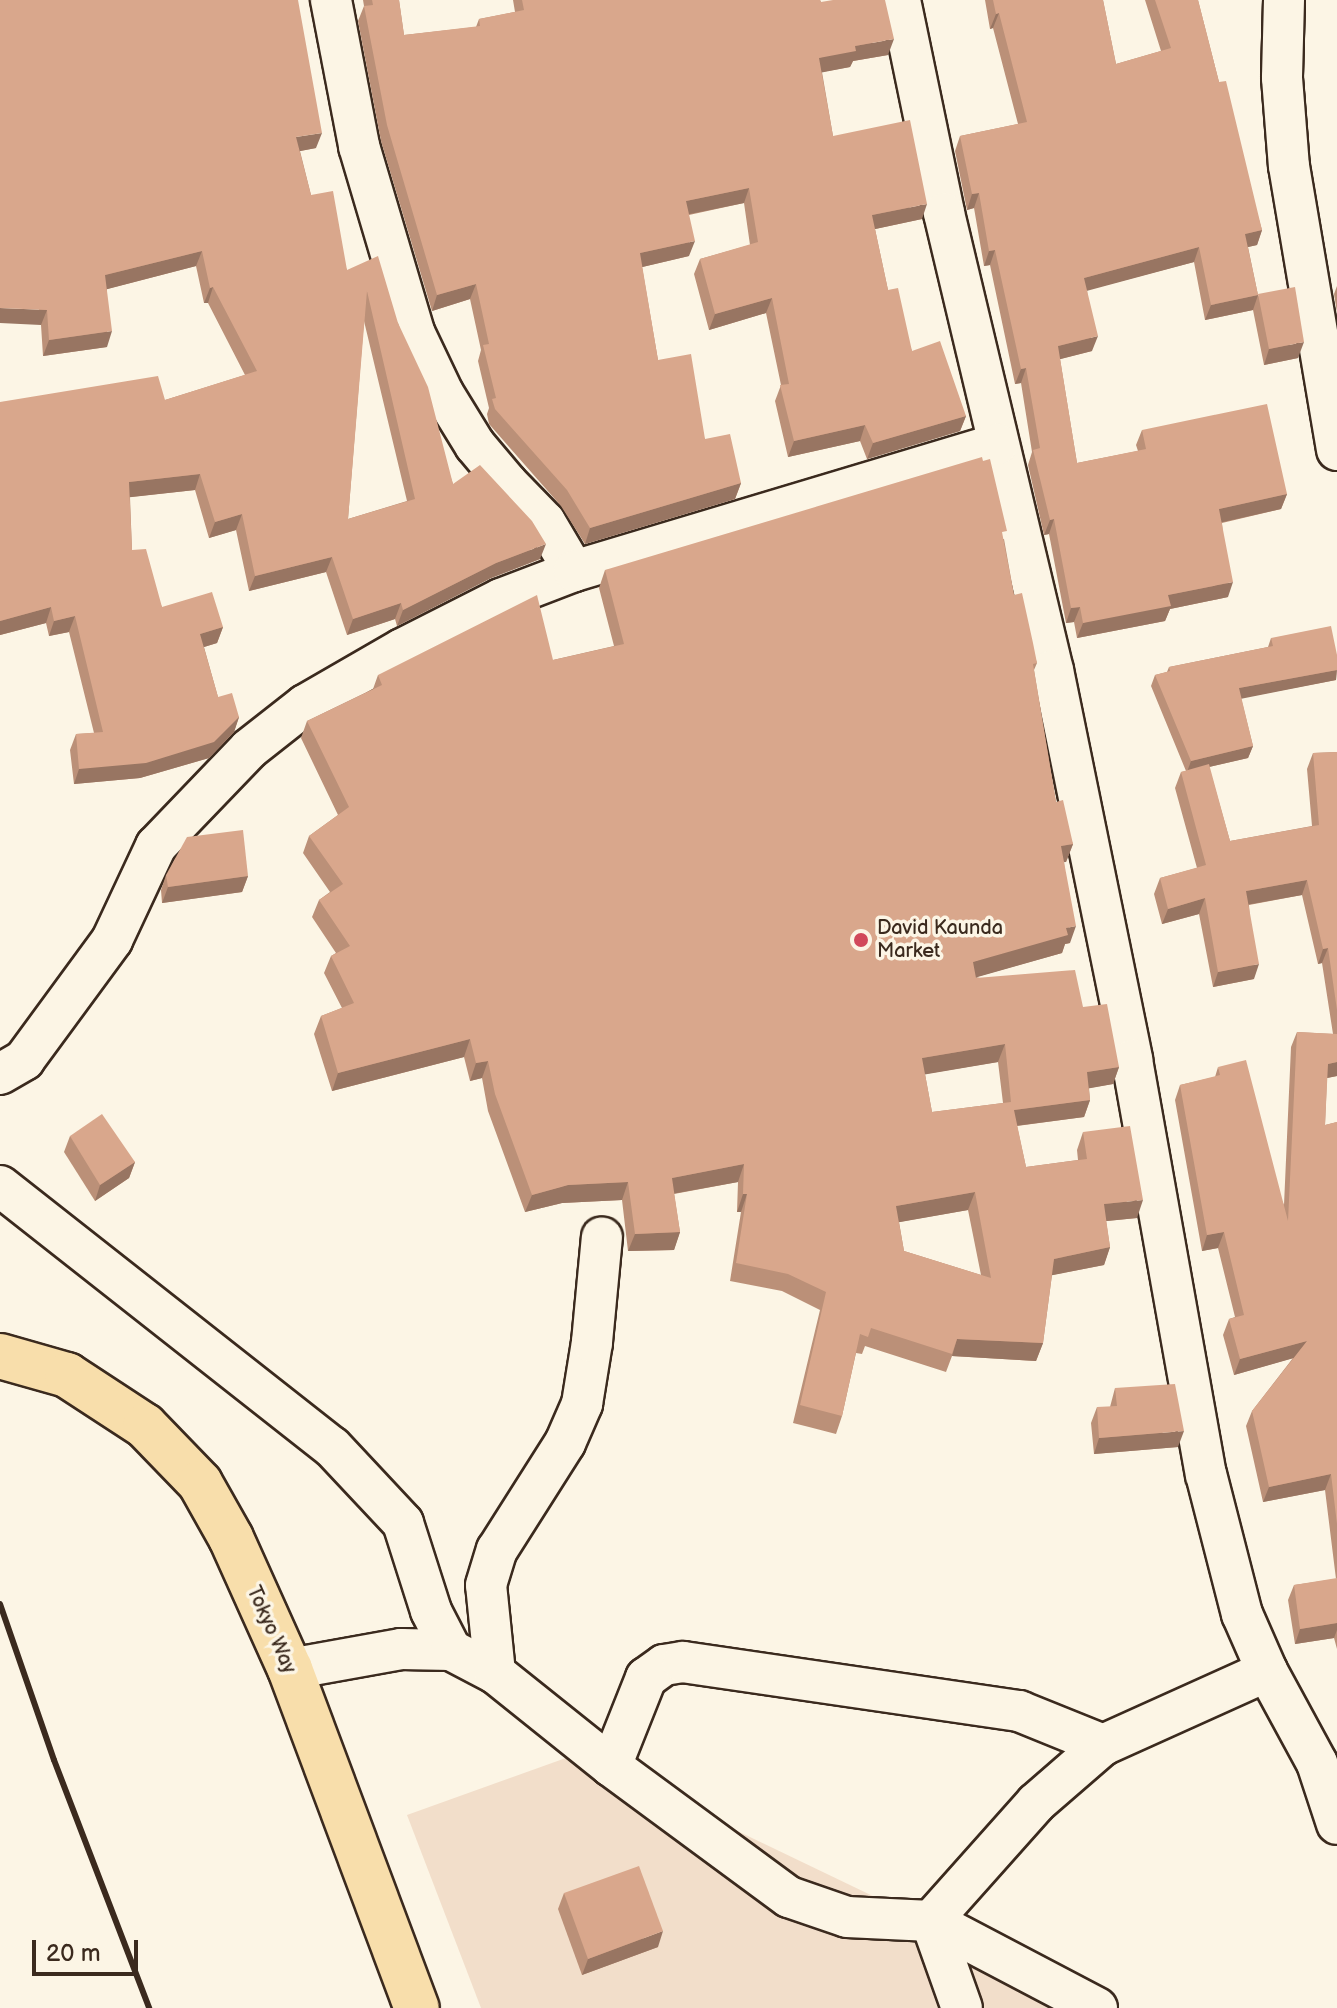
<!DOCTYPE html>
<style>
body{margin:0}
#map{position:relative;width:1337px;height:2008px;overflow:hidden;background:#fcf5e5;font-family:"Balsamiq Sans",sans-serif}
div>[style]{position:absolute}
.built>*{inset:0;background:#f2deca}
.roads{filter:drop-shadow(2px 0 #3b2a1e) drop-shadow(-2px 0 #3b2a1e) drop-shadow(0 2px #3b2a1e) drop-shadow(0 -2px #3b2a1e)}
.minor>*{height:40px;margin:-20px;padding:0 20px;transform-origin:20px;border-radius:20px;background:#fcf5e5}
.major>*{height:44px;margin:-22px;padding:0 22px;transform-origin:22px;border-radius:22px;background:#f8deab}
.rail>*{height:6px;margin:-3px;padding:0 3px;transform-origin:3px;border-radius:3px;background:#3b2a1e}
.wall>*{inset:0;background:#bb9078}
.shaded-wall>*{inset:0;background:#987562}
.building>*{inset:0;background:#d9a78c}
.dots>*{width:22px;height:22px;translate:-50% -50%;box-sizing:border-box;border:4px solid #fcf5e5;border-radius:50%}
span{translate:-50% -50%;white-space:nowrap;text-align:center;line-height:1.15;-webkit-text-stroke:7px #fcf5e5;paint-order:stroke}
.poi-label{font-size:20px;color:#3b2a1e}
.left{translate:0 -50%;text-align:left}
.street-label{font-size:20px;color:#3b2a1e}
.scale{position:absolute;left:32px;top:1940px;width:106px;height:36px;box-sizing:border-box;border:4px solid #3b2a1e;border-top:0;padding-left:10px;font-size:24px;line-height:28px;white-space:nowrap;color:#3b2a1e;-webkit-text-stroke:6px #fcf5e5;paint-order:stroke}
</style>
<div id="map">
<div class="built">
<i style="clip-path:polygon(577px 1754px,1060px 1986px,1098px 2008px,481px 2008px,407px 1815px)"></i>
</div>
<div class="roads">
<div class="minor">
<i style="left:331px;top:0;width:149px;rotate:79.1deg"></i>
<i style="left:359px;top:146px;width:194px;rotate:73.5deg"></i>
<i style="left:414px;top:332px;width:68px;rotate:64.6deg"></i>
<i style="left:443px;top:393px;width:61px;rotate:58.4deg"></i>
<i style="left:475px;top:445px;width:50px;rotate:49.9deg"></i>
<i style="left:507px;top:483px;width:54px;rotate:45.7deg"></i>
<i style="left:545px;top:522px;width:57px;rotate:59.4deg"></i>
<i style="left:900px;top:0;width:217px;rotate:78.3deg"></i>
<i style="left:944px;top:213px;width:470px;rotate:76.6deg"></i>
<i style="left:1053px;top:670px;width:398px;rotate:78.5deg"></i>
<i style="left:1132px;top:1060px;width:421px;rotate:79.9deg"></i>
<i style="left:1206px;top:1474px;width:145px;rotate:75.6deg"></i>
<i style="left:1242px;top:1614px;width:62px;rotate:66.3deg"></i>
<i style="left:1267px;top:1671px;width:105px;rotate:61.5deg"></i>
<i style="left:1317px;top:1763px;width:64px;rotate:71.8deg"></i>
<i style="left:1284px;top:0;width:78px;rotate:91.5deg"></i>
<i style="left:1282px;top:78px;width:88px;rotate:85.5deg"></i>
<i style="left:1289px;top:166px;width:288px;rotate:80.4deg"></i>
<i style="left:0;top:1074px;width:28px;rotate:-30deg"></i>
<i style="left:24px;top:1060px;width:149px;rotate:-53.7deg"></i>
<i style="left:112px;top:940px;width:104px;rotate:-64.9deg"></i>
<i style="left:156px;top:846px;width:134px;rotate:-46.2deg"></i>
<i style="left:249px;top:749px;width:71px;rotate:-38.2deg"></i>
<i style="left:305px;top:705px;width:112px;rotate:-30deg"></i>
<i style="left:402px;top:649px;width:111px;rotate:-26.8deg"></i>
<i style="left:501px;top:599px;width:78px;rotate:-21deg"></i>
<i style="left:574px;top:571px;width:442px;rotate:-16.7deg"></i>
<i style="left:0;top:1186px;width:422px;rotate:38.2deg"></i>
<i style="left:332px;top:1447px;width:104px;rotate:46.9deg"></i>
<i style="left:403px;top:1523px;width:92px;rotate:72.3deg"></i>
<i style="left:431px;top:1611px;width:44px;rotate:62.9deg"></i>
<i style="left:290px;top:1669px;width:113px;rotate:-10.2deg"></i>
<i style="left:401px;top:1649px;width:50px;rotate:1.1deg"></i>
<i style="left:451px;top:1650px;width:50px;rotate:27.6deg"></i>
<i style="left:495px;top:1673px;width:149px;rotate:38.7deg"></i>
<i style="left:611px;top:1766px;width:221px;rotate:36.4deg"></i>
<i style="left:789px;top:1897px;width:61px;rotate:19deg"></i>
<i style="left:847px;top:1917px;width:84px;rotate:2.7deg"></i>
<i style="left:931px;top:1921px;width:92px;rotate:70.4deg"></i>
<i style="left:495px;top:1673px;width:88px;rotate:-95.8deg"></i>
<i style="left:486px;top:1585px;width:37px;rotate:-73deg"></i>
<i style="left:497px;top:1550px;width:127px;rotate:-57.6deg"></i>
<i style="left:565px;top:1443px;width:43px;rotate:-66.4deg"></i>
<i style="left:582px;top:1404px;width:63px;rotate:-80.8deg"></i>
<i style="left:592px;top:1342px;width:105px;rotate:-84.6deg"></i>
<i style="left:611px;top:1766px;width:95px;rotate:-68.3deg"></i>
<i style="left:646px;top:1678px;width:22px;rotate:-36deg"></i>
<i style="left:664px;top:1665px;width:19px;rotate:-9deg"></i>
<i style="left:683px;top:1662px;width:340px;rotate:8.3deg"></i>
<i style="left:1019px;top:1711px;width:91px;rotate:22deg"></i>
<i style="left:1097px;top:2008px;width:187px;rotate:-152.3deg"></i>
<i style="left:931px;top:1921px;width:158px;rotate:-48.3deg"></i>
<i style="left:1036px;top:1803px;width:89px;rotate:-40.9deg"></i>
<i style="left:1103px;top:1745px;width:180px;rotate:-24.3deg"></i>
</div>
<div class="major">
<i style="left:0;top:1356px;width:70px;rotate:15.8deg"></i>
<i style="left:67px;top:1375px;width:93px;rotate:33.2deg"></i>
<i style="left:145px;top:1426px;width:79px;rotate:46deg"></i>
<i style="left:200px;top:1483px;width:63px;rotate:60.6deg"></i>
<i style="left:231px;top:1538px;width:144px;rotate:65.8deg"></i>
<i style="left:290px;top:1669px;width:362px;rotate:69.5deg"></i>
</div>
</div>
<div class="rail">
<i style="left:0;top:1604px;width:165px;rotate:70.9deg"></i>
<i style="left:54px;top:1760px;width:266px;rotate:69deg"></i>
</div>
<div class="wall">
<i style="clip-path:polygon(evenodd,0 0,316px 148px,300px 151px,311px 195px,347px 270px,398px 323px,453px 484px,540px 559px,491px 578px,397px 626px,395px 619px,347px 635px,326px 572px,249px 591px,236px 530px,209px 538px,195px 490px,130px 497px,132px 550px,162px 607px,223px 627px,217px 643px,204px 647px,218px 697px,239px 717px,234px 732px,209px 758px,140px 778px,74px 784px,70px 750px,76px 734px,94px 733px,69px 632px,49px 636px,46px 623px,0 635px,0 402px,165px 400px,245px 375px,208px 303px,204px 303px,196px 266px,107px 289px,107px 347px,43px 356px,41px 325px,0 0,364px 321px,407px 501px,348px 519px,364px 321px)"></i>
<i style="clip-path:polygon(363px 0,399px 0,404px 35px,476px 27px,479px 19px,515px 12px,513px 0,820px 0,821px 2px,888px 55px,853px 61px,850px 67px,822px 72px,833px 136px,922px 219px,875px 229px,888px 290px,912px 351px,966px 416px,960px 431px,867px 459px,860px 441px,788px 457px,775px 401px,781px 385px,766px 313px,709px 330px,694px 274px,700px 259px,750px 245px,744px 203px,689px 215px,689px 256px,642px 267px,658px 360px,705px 439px,741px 483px,735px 499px,585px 544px,561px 506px,489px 424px,487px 414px,489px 408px,478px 361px,481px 350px,470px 299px,432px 311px,381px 141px,358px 21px,364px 6px)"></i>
<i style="clip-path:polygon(985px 0,1103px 0,1116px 64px,1161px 51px,1145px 0,1198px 0,1219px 82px,1262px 230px,1257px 245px,1248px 247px,1258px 295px,1298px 358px,1264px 365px,1253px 310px,1205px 320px,1194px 262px,1087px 290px,1092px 351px,1060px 359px,1077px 463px,1138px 451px,1136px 445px,1142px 430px,1287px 494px,1281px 509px,1222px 523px,1228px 597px,1170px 609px,1165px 621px,1077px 638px,1074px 622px,1066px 623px,1049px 534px,1044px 535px,1028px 465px,1032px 452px,1021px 383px,1015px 384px,990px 265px,984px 266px,974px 208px,967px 210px,955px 151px,960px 136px,1018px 124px,993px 28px,990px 29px)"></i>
<i style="clip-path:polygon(1337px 286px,1337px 312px,1334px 294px)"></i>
<i style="clip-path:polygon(evenodd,1004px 539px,1014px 595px,1037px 663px,1034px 670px,1056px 802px,1073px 844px,1066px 862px,1064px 862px,1070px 943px,1065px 944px,1062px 953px,976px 977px,1083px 1007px,1119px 1067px,1113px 1084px,1089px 1088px,1090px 1100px,1084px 1117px,1017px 1126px,1026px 1167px,1078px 1160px,1077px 1150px,1083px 1132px,1137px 1218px,1106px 1221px,1110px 1247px,1104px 1265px,1052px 1275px,1043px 1343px,1036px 1361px,952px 1356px,946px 1372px,865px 1346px,862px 1354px,856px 1353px,842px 1416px,836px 1434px,793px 1423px,820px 1310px,782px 1291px,730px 1281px,741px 1212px,737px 1212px,738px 1182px,674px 1194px,680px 1232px,674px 1250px,628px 1251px,622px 1200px,562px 1203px,525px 1212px,488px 1111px,482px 1078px,470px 1081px,464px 1057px,332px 1091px,314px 1034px,321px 1016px,342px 1008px,324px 973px,331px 956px,336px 953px,312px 917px,319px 900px,330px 892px,303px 853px,309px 836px,338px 815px,301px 738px,307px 721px,373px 689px,378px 675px,553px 660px,614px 646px,599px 588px,605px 570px,1004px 539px,998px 1062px,1003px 1103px,932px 1112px,925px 1074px,998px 1062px,1004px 539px,968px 1210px,981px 1275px,904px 1251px,899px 1222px,968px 1210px)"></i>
<i style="clip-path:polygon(1271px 638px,1337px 655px,1336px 680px,1241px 698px,1253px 746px,1248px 758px,1209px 767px,1230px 841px,1312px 826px,1307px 769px,1313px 753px,1337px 752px,1337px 1076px,1327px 1078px,1325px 1125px,1337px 1122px,1337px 1649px,1334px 1638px,1295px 1644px,1288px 1600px,1294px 1585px,1336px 1579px,1325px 1490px,1263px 1502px,1246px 1426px,1252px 1411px,1293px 1358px,1234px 1375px,1223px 1335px,1229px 1319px,1235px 1317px,1218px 1248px,1202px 1251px,1175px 1100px,1180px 1085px,1215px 1077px,1218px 1067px,1284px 1205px,1291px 1047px,1297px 1032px,1333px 1034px,1322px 963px,1318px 964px,1302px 895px,1249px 905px,1254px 979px,1213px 987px,1199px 914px,1162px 924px,1154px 894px,1160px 878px,1197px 868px,1175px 788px,1181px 772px,1186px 771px,1151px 686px,1155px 675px,1167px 672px,1169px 667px,1268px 647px)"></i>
<i style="clip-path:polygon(166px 875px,248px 876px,242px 892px,162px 903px,161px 890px)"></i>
<i style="clip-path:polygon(70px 1136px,135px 1162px,129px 1178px,95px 1201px,64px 1152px)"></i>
<i style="clip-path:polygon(1115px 1388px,1178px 1447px,1094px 1454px,1091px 1423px,1097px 1407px,1110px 1407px)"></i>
<i style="clip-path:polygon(564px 1893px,658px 1947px,582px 1975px,558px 1909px)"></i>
</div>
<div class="shaded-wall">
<i style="clip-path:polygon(999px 13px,993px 28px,990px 29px,996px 14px)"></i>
<i style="clip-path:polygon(894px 39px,888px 55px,853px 61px,850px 67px,814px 74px,819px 58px,855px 46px)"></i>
<i style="clip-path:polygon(322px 133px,316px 148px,290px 153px,296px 137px)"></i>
<i style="clip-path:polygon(749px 188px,744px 203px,680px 216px,686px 201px)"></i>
<i style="clip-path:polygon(979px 193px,974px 208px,967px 210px,972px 194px)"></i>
<i style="clip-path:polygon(927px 204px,922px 219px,866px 231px,872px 215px)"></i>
<i style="clip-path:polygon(1262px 230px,1257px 245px,1239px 249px,1245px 234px)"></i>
<i style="clip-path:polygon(695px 241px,689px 256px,634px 269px,640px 253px)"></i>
<i style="clip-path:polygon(1199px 247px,1194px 262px,1079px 293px,1084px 278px)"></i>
<i style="clip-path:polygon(995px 250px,990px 265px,984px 266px,989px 251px)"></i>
<i style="clip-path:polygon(202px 251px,196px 266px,100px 291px,105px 275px)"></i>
<i style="clip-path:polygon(476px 284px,470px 299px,432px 311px,437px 295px)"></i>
<i style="clip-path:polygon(213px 287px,208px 303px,204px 303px,210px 288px)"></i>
<i style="clip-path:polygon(1258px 295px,1253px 310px,1205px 320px,1211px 305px)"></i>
<i style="clip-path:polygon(772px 298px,766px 313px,709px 330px,715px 314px)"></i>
<i style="clip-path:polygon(0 308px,47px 310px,41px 325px,0 323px)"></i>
<i style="clip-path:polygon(112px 331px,107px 347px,43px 356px,49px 340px)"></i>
<i style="clip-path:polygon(1098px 336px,1092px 351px,1053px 361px,1058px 346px)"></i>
<i style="clip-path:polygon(1304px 342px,1298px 358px,1264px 365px,1269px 349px)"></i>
<i style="clip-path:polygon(1026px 368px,1021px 383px,1015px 384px,1021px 369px)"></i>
<i style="clip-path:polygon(966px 416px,960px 431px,867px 459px,873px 443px)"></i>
<i style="clip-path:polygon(865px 425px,860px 441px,788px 457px,794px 441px)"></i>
<i style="clip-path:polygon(200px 474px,195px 490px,123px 498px,129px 482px)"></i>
<i style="clip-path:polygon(741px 483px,735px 499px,585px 544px,590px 528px)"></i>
<i style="clip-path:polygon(1287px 494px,1281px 509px,1214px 524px,1219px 509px)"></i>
<i style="clip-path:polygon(242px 514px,236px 530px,209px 538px,215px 522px)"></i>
<i style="clip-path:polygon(1054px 519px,1049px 534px,1044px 535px,1050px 520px)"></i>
<i style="clip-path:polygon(546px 544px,540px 559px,491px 578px,397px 626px,403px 610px,496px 563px)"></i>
<i style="clip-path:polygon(332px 557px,326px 572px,249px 591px,255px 576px)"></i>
<i style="clip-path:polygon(1233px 582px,1228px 597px,1170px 609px,1165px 621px,1077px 638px,1083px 623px,1168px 595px)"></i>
<i style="clip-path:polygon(401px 603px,395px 619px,347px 635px,353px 619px)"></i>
<i style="clip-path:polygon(51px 607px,46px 623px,0 635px,0 621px)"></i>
<i style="clip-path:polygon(1080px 607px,1074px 622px,1066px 623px,1071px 608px)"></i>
<i style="clip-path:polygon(75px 616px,69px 632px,49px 636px,54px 621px)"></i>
<i style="clip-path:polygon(223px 627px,217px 643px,194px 650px,200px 634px)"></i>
<i style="clip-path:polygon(1337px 670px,1336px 680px,1235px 700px,1239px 688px)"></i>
<i style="clip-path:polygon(239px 717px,234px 732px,209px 758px,140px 778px,74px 784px,79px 769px)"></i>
<i style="clip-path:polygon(1253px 746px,1248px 758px,1187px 772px,1191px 761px)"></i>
<i style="clip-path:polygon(1073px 844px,1066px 862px,1055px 863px,1061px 846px)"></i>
<i style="clip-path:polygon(248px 876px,242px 892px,162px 903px,168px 887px)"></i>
<i style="clip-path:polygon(1307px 880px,1302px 895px,1240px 906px,1246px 891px)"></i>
<i style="clip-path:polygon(1205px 898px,1199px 914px,1162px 924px,1168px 909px)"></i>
<i style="clip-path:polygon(1076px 926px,1070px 943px,1065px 944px,1062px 953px,967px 980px,973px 962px,1066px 928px)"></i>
<i style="clip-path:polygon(1328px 948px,1322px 963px,1318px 964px,1323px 949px)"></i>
<i style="clip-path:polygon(1259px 964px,1254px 979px,1213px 987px,1218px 972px)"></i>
<i style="clip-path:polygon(470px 1039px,464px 1057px,332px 1091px,338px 1073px)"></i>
<i style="clip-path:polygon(1005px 1044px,998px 1062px,916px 1076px,922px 1058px)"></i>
<i style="clip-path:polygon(488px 1061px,482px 1078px,470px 1081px,476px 1063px)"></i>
<i style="clip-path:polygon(1337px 1062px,1337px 1076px,1322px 1079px,1328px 1064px)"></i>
<i style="clip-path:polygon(1119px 1067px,1113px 1084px,1080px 1090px,1087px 1072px)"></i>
<i style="clip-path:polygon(1090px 1100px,1084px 1117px,1007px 1127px,1014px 1110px)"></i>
<i style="clip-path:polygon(135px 1162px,129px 1178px,95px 1201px,100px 1185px)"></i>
<i style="clip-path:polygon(744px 1164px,738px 1182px,666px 1195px,672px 1178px)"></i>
<i style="clip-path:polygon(628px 1182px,622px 1200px,562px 1203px,525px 1212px,532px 1195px,568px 1185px)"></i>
<i style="clip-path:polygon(975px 1192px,968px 1210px,889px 1224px,896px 1206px)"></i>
<i style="clip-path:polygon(743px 1194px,747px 1194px,741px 1212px,737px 1212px)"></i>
<i style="clip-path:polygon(1143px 1200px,1137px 1218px,1097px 1222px,1104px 1204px)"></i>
<i style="clip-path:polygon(680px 1232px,674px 1250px,628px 1251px,635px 1234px)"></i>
<i style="clip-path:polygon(1224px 1232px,1218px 1248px,1202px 1251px,1207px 1235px)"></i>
<i style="clip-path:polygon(1110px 1247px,1104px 1265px,1048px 1276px,1054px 1259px)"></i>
<i style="clip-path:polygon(957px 1339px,1043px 1343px,1036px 1361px,952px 1356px)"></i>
<i style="clip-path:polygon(1307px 1341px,1301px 1356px,1234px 1375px,1240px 1359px)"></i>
<i style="clip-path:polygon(1184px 1431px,1178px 1447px,1094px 1454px,1099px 1438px)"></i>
<i style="clip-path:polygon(1331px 1474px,1325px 1490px,1263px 1502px,1269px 1487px)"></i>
<i style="clip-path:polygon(1337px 1623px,1337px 1630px,1334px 1638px,1295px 1644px,1300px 1629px)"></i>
<i style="clip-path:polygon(663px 1931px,658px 1947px,582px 1975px,588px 1959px)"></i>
</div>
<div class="building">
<i style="clip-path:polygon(evenodd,0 0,298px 0,322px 133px,296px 137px,311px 195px,333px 191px,347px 270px,378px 256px,398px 323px,428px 387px,453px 484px,480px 465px,532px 521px,546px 544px,496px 563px,403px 610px,401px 603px,353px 619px,332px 557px,255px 576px,242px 514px,215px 522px,200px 474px,129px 482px,132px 550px,146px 549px,162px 607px,212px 592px,223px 627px,200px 634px,218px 697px,232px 693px,239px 717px,214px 742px,146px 763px,79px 769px,76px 734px,103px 732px,75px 616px,54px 621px,51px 607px,0 621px,0 402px,158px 376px,165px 400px,257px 371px,213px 287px,210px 288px,202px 251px,105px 275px,112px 331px,49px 340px,47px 310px,0 308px,0 0,367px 291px,415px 499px,348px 519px,367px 291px)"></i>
<i style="clip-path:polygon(372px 0,399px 0,404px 35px,480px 26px,479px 19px,524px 10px,522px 0,820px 0,821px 2px,833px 0,885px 0,894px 39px,855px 46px,856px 51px,819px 58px,833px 136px,910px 120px,927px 204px,872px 215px,888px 290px,898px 288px,912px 351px,940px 341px,966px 416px,873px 443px,865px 425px,794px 441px,780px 385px,789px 384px,772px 298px,715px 314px,700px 259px,758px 242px,749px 188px,686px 201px,695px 241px,640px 253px,658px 360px,691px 354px,705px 439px,730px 434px,741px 483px,590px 528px,567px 490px,495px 409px,492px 399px,496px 398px,483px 345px,489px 344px,476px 284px,437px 295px,387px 125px,364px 6px,373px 5px)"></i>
<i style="clip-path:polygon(993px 0,1103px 0,1116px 64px,1171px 48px,1155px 0,1198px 0,1219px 82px,1226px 81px,1262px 230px,1245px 234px,1258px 295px,1211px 305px,1199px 247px,1084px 278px,1098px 336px,1058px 346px,1077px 463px,1146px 449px,1142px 430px,1267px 404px,1287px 494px,1219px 509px,1233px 582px,1168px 595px,1171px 606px,1083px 623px,1080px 607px,1071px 608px,1054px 519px,1050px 520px,1033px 450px,1040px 448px,1026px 368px,1021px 369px,995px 250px,989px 251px,979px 193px,972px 194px,960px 136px,1027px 122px,999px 13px,996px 14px)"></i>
<i style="clip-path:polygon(1295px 287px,1304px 342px,1269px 349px,1258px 294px)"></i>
<i style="clip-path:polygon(evenodd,982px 457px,983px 461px,990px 459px,1007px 531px,1002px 532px,1014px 595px,1022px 593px,1033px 643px,1037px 663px,1033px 664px,1056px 802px,1063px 800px,1073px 844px,1061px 846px,1076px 926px,1066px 928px,1068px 935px,973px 962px,976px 978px,1075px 970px,1083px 1007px,1107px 1004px,1119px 1067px,1087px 1072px,1090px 1100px,1014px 1110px,1026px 1167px,1087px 1159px,1083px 1132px,1130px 1126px,1143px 1200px,1104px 1204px,1110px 1247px,1054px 1259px,1043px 1343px,957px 1339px,952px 1354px,871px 1328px,868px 1337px,860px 1334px,842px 1416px,800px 1405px,826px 1292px,788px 1274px,736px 1263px,747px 1194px,743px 1194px,744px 1164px,672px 1178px,680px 1232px,635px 1234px,628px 1182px,568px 1185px,532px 1195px,495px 1094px,488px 1061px,476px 1063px,470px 1039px,338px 1073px,321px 1016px,354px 1003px,331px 956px,350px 946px,319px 900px,343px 884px,309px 836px,349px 807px,307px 721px,382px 685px,378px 675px,537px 595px,553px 660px,624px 644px,605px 570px,982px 457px,1005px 1044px,1011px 1102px,932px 1112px,922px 1058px,1005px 1044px,982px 457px,975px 1192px,991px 1278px,904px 1251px,896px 1206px,975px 1192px)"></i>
<i style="clip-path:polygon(1331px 626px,1337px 655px,1337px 670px,1239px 688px,1253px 746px,1191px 761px,1155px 675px,1170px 671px,1169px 667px,1273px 646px,1271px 638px)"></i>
<i style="clip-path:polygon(1337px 752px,1337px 1010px,1328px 948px,1323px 949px,1307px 880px,1246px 891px,1259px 964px,1218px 972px,1205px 898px,1168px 909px,1160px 878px,1206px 865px,1181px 772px,1209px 764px,1230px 841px,1319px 825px,1313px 753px)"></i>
<i style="clip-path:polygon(243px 830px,248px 876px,168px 887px,166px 875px,187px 837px)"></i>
<i style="clip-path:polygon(1297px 1032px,1337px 1034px,1337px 1062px,1328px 1064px,1325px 1125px,1337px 1122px,1337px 1524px,1331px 1474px,1269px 1487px,1252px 1411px,1307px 1341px,1240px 1359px,1229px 1319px,1244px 1315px,1224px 1232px,1207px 1235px,1180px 1085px,1220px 1075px,1218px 1067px,1246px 1060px,1288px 1221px)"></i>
<i style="clip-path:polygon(102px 1114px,135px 1162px,100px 1185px,70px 1136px)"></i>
<i style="clip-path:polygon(1175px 1384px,1184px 1431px,1099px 1438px,1097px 1407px,1117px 1406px,1115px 1388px)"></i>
<i style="clip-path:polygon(1337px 1578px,1337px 1623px,1300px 1629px,1294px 1585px)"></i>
<i style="clip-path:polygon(639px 1866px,663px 1931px,588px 1959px,564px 1893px)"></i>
</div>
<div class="dots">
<i style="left:861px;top:940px;background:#d1495b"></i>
</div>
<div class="poi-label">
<span class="left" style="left:877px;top:940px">David Kaunda<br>Market</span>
</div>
<div class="street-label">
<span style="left:271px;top:1630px;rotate:66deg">Tokyo Way</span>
</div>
<div class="scale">20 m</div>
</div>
